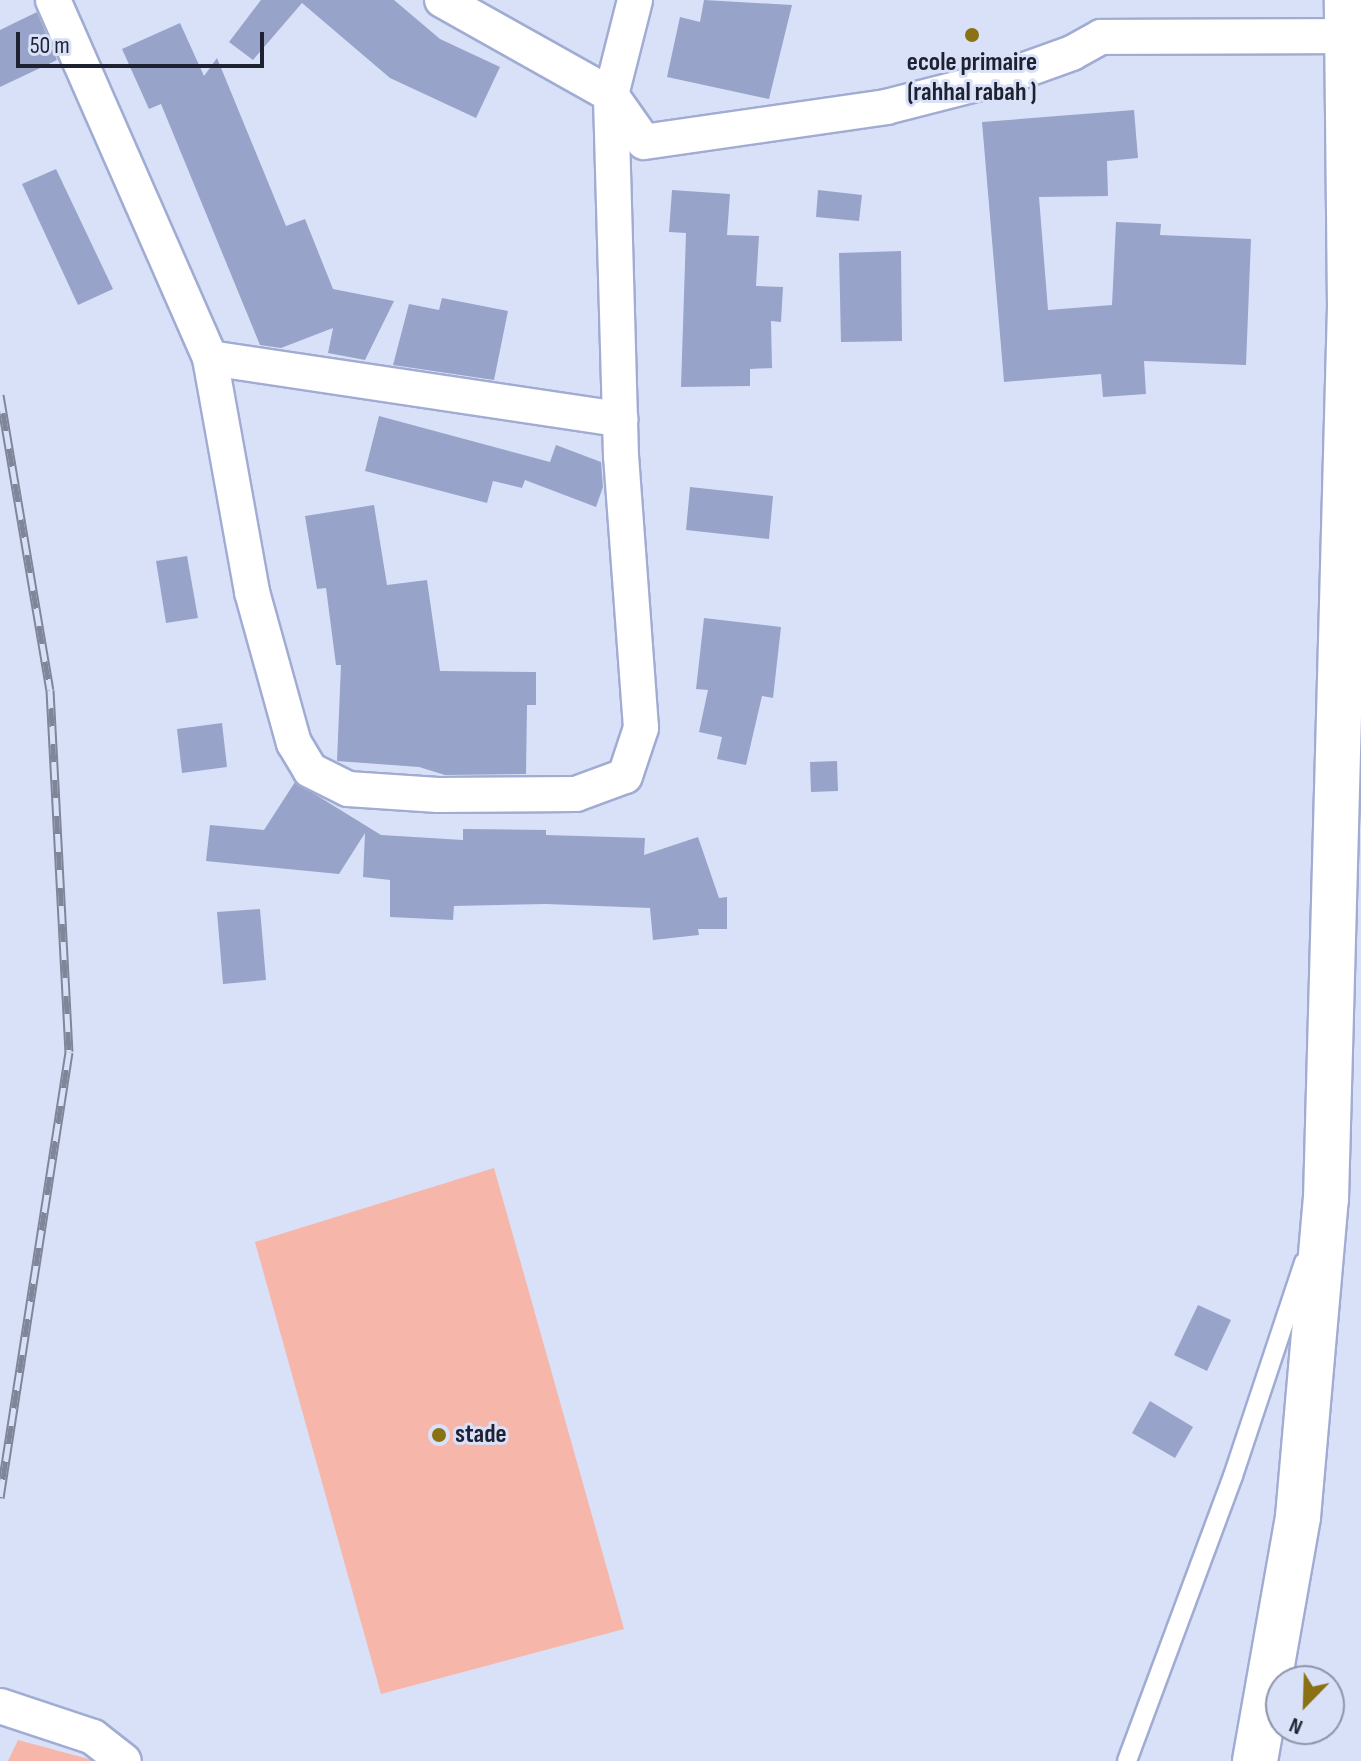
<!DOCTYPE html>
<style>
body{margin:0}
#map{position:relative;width:1361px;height:1761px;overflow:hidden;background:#d9e1f9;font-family:"Sofia Sans Condensed",sans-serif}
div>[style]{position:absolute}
.green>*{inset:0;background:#f6b6a9}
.building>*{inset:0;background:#98a3ca}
.roads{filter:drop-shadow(2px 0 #a1acd3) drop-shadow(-2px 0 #a1acd3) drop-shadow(0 2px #a1acd3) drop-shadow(0 -2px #a1acd3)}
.service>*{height:18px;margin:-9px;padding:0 9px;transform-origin:9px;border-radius:9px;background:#fff}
.minor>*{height:34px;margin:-17px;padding:0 17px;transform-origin:17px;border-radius:17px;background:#fff}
.primary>*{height:44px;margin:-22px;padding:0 22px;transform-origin:22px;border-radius:22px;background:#fff}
.rail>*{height:9px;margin-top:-4.5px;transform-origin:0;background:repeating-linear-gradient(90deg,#d9e1f9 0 18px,#80869a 0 36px);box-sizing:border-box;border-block:2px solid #80869a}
.dots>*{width:22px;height:22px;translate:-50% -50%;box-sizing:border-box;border:4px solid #d9e1f9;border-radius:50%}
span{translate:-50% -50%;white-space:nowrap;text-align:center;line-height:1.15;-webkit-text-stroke:6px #d9e1f9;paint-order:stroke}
.poi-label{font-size:26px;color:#1d2130;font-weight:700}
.left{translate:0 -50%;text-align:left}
.north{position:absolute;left:1265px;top:1665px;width:80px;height:80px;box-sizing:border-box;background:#d9e1f9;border:2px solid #8e94a9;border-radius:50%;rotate:203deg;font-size:22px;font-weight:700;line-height:32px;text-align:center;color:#1d2130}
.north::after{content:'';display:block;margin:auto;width:28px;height:36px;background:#8a7113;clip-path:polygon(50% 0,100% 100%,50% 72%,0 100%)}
.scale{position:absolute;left:16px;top:32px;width:248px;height:36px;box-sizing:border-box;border:4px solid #1d2130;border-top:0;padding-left:10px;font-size:24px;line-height:28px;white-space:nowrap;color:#1d2130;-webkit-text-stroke:6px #d9e1f9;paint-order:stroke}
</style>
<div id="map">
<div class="green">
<i style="clip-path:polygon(494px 1168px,624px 1629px,381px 1694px,255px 1242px)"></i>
<i style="clip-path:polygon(18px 1740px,96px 1761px,8px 1761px)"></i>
</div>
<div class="building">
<i style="clip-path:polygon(261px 0,394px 0,440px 39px,500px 67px,476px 118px,390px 78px,302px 3px,253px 60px,229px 42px)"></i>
<i style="clip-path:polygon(704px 0,792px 5px,769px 99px,667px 77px,680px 17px,700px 22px)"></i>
<i style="clip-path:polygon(37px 12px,57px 60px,0 87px,0 30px)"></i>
<i style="clip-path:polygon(180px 23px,204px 76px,217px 58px,286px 226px,305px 219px,333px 289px,394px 301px,365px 360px,328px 353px,333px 328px,281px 348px,260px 345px,161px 104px,149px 109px,122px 49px)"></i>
<i style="clip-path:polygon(1134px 110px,1138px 158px,1107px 161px,1108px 196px,1039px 197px,1048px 310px,1112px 305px,1116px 222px,1161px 224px,1160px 235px,1251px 239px,1246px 365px,1144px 361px,1146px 394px,1103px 397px,1101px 374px,1004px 382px,982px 122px)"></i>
<i style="clip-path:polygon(56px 169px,113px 289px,78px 305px,22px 184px)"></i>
<i style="clip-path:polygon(672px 190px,730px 194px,727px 235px,759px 236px,756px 286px,783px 287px,781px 322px,771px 321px,772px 368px,750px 369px,750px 386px,681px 387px,686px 233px,669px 232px)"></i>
<i style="clip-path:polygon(818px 190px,862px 195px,859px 221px,816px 217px)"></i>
<i style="clip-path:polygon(901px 251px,902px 341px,841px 342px,839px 253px)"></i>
<i style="clip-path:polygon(442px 298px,508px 311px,494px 380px,393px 365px,409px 304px,439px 310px)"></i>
<i style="clip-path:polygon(379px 416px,550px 462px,556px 445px,601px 462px,603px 487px,596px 507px,525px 480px,522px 488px,493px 481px,487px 503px,365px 471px)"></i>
<i style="clip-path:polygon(690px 487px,773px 496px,769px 539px,686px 530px)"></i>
<i style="clip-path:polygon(374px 505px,387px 585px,427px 580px,440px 671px,536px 672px,536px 705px,527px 705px,526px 774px,445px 775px,419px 767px,337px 761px,341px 665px,336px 665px,326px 588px,317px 589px,305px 516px)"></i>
<i style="clip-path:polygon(187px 556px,198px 618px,166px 623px,156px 561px)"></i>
<i style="clip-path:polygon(704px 618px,781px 627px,773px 698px,762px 696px,746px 765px,717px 759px,722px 737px,699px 732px,708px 690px,696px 689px)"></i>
<i style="clip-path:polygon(222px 723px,227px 767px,182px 773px,177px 729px)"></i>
<i style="clip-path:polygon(837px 761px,838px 791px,811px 792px,810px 762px)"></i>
<i style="clip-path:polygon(295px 782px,381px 835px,463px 840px,463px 829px,546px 830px,546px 835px,645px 838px,644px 855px,698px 837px,719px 898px,727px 897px,727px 929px,698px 929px,699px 935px,653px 940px,650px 908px,546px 904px,454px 906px,453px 920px,390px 917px,390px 880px,363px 877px,365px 833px,339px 874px,206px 861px,210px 825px,264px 830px)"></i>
<i style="clip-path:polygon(260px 909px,266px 980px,223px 984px,217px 912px)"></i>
<i style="clip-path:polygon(1198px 1305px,1231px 1320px,1207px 1371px,1174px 1355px)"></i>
<i style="clip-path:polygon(1150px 1401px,1193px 1427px,1175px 1458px,1132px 1433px)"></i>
</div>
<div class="roads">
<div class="service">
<i style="left:1127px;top:1761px;width:304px;rotate:-69.6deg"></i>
<i style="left:1233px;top:1476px;width:225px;rotate:-71.6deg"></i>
</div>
<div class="minor">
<i style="left:53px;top:0;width:391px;rotate:66.3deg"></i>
<i style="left:210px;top:358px;width:238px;rotate:79.8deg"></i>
<i style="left:252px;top:592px;width:157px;rotate:74.5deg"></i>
<i style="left:294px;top:743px;width:31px;rotate:59deg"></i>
<i style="left:310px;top:770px;width:42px;rotate:26.6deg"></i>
<i style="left:348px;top:789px;width:90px;rotate:3.8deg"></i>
<i style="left:438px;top:795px;width:138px;rotate:-0.4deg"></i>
<i style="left:576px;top:794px;width:52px;rotate:-20.2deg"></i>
<i style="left:625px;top:776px;width:51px;rotate:-71.6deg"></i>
<i style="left:641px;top:728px;width:273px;rotate:-94.2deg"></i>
<i style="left:621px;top:456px;width:361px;rotate:-91.6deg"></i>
<i style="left:611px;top:95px;width:98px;rotate:-75.8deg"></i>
<i style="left:442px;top:0;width:194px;rotate:29.3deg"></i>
<i style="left:611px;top:95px;width:57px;rotate:54.9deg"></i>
<i style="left:644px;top:142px;width:245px;rotate:-8.2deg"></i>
<i style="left:886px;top:107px;width:129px;rotate:-14.4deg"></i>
<i style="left:1011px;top:75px;width:65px;rotate:-19.8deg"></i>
<i style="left:1072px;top:53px;width:33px;rotate:-29deg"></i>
<i style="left:1101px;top:37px;width:246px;rotate:-0.2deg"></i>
<i style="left:210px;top:358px;width:415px;rotate:8.5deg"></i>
<i style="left:0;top:1706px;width:98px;rotate:18.4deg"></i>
<i style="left:93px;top:1737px;width:39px;rotate:38deg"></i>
</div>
<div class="primary">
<i style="left:1255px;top:1761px;width:248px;rotate:-80deg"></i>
<i style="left:1298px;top:1517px;width:319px;rotate:-85deg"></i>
<i style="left:1326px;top:1199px;width:892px;rotate:-88.46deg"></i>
<i style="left:1350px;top:307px;width:307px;rotate:-90.6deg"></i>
</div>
</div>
<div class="rail">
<i style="left:0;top:395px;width:299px;rotate:80.4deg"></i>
<i style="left:50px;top:690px;width:362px;rotate:87deg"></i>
<i style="left:69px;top:1052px;width:451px;rotate:98.8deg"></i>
</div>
<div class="dots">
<i style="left:972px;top:35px;background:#8a7113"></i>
<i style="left:439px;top:1435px;background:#8a7113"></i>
</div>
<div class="poi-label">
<span style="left:972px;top:78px">ecole primaire<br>(rahhal rabah )</span>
<span class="left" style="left:455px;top:1435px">stade</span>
</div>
<div class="north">N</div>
<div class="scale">50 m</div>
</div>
